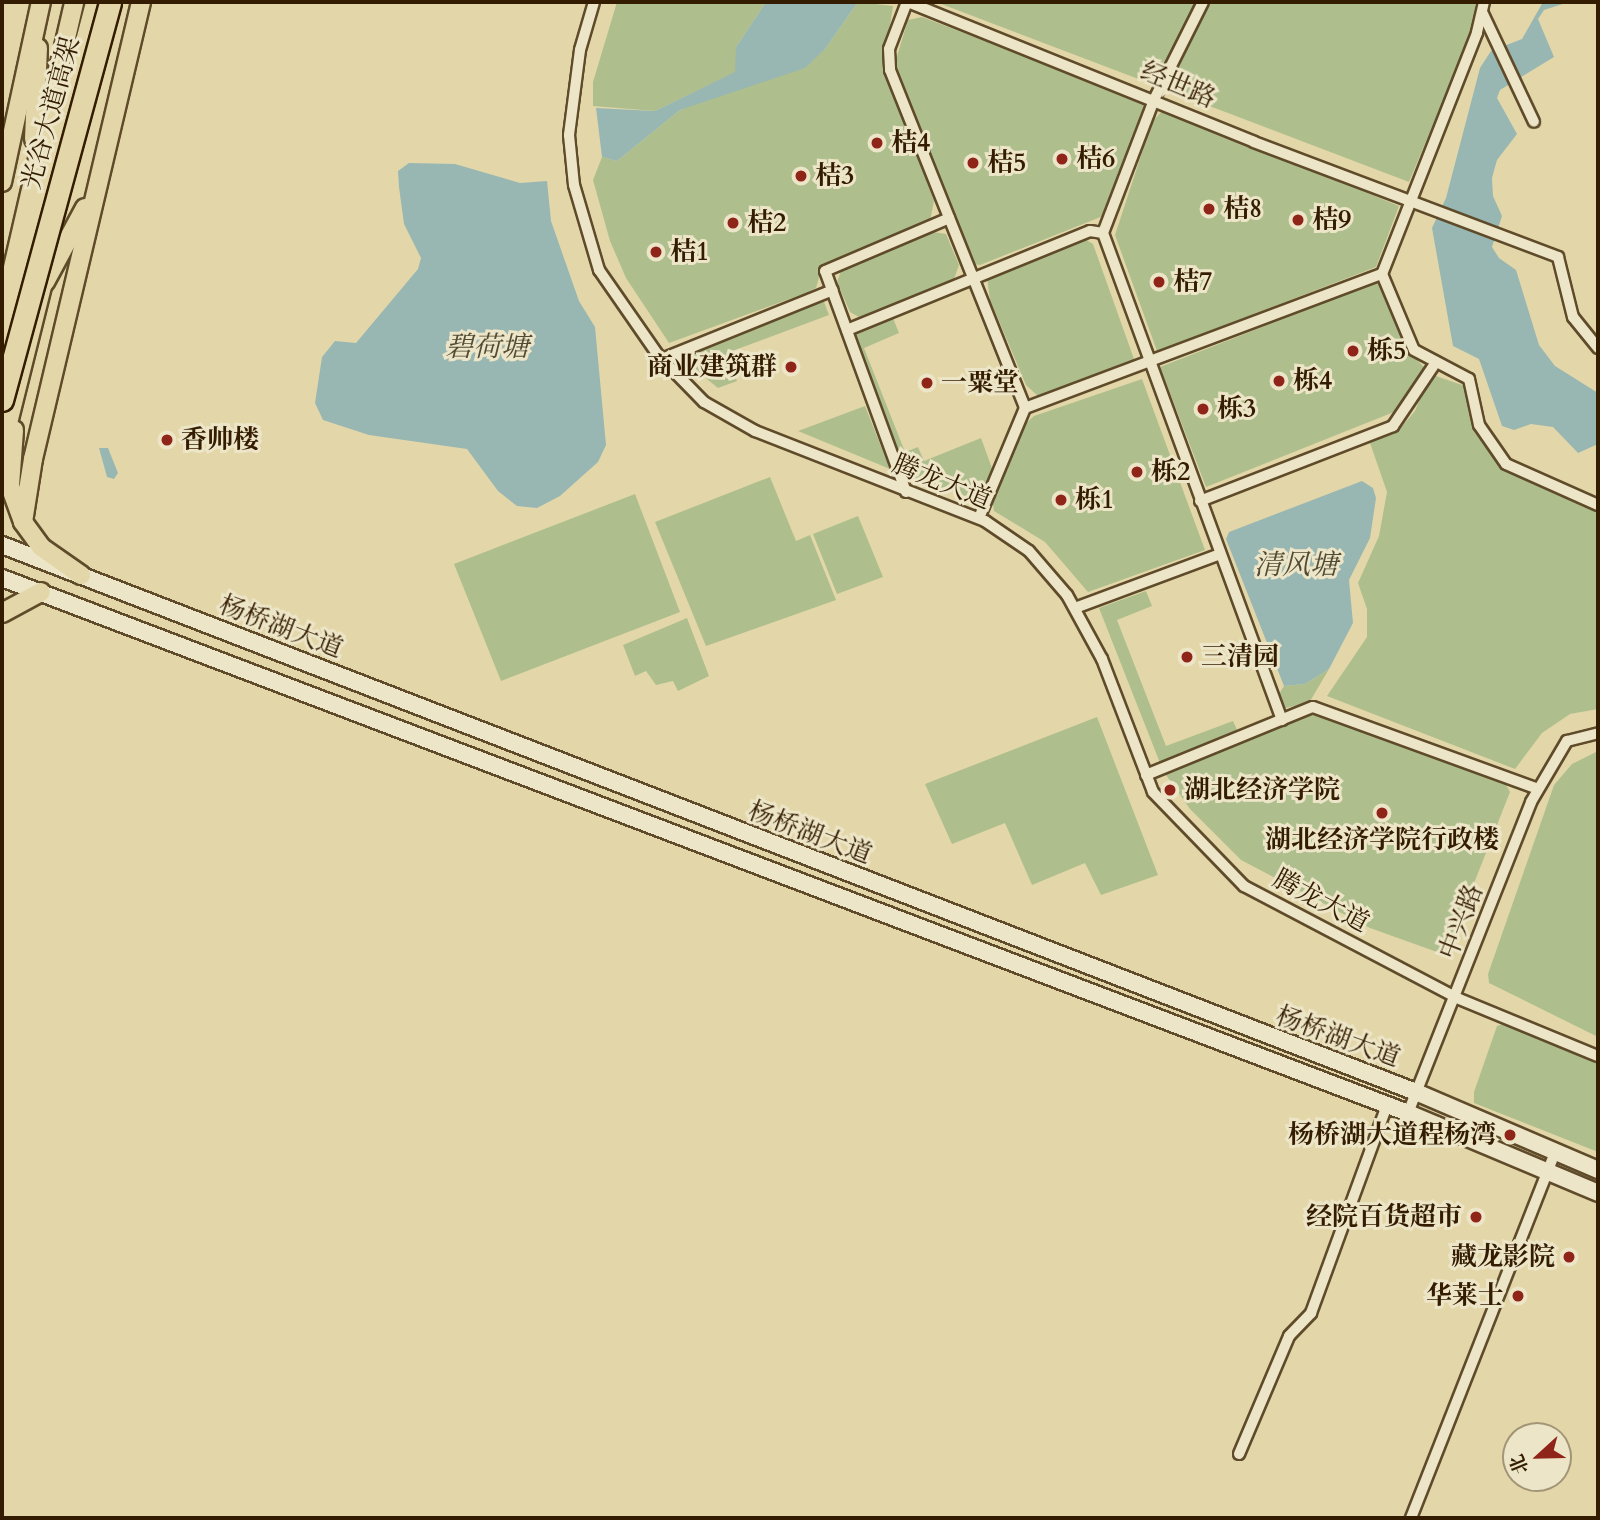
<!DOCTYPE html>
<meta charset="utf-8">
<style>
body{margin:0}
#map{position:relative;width:1600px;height:1520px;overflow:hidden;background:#e3d7a9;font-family:Cardo,"Noto Serif SC",serif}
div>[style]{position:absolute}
.green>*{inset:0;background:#aebf8d}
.water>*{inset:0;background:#98b7b2}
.roads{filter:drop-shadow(2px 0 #5f4b2a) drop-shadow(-2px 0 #5f4b2a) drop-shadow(0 2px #5f4b2a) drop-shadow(0 -2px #5f4b2a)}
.street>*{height:10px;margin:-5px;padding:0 5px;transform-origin:5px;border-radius:5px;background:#ede5c7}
.secondary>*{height:16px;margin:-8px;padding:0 8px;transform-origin:8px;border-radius:8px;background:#ede5c7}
.primary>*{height:18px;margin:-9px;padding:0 9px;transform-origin:9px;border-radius:9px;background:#e3d7a9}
.highway>*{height:21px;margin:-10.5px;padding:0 10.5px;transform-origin:10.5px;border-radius:10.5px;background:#e3d7a9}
.bridges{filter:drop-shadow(2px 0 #331c00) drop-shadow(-2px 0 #331c00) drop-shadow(0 2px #331c00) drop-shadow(0 -2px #331c00)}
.highway-bridge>*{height:21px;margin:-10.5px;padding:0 10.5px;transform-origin:10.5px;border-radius:10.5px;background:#e3d7a9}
.dots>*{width:19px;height:19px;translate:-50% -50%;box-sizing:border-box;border:4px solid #ede5c7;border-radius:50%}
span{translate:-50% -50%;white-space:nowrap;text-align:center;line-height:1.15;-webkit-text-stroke:6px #ede5c7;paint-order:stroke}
.street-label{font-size:26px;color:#331c00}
.poi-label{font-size:26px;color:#331c00;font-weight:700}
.left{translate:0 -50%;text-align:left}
.right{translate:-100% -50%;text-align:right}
.water-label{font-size:28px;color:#514a35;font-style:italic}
.frame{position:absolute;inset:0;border:4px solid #331c00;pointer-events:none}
.north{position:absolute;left:1502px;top:1422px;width:70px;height:70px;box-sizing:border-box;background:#ede5c7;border:2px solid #a39577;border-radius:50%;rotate:248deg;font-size:19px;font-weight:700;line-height:28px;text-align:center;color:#331c00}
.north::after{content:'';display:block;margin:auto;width:24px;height:32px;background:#8f2418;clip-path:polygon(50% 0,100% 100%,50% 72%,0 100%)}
</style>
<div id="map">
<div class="green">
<i style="clip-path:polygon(617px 2px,766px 2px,736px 47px,736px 72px,655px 111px,593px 106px,593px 82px)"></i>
<i style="clip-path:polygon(858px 2px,893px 6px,884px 64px,934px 201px,930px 221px,823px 264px,816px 288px,806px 293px,669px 343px,626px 278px,610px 241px,593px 180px,602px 157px,617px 161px,680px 110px,825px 49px)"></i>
<i style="clip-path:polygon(936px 2px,1476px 2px,1473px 29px,1409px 182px)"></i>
<i style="clip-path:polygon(922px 17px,1145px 102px,1103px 216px,980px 265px,972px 264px,894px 66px,908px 20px)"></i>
<i style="clip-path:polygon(1164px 109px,1399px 206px,1376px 267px,1157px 351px,1115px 235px,1152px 122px)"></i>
<i style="clip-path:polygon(933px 232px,946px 234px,959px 265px,954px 279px,859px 317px,850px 312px,837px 282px,842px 268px)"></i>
<i style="clip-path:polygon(1083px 238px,1093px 244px,1134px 359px,1130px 365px,1039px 397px,1026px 385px,990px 300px,987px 277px)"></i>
<i style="clip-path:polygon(1378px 282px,1409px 352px,1425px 368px,1394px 412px,1206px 487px,1160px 367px)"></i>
<i style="clip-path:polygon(823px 299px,829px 315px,727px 353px,737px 381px,718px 388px,680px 357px)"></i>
<i style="clip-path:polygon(893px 318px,899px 333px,864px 348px,905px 452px,918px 447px,924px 461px,981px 438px,993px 471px,977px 500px,908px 476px,855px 333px)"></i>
<i style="clip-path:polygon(1430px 374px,1468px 387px,1472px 419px,1502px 468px,1598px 508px,1598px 709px,1570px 714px,1542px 733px,1515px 769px,1327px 696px,1367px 637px,1367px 609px,1358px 583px,1379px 536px,1387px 492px,1369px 440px,1399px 430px,1415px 411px)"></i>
<i style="clip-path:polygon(1142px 379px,1205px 550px,1088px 592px,1045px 542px,994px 511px,992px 498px,1024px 425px,1034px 416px)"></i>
<i style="clip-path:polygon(865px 406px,890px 469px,798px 431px)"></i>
<i style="clip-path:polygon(770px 477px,796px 541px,810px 535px,836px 600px,706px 646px,655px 522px)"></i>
<i style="clip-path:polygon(635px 494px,680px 612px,501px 681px,454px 564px)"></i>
<i style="clip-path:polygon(858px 516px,883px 577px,837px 594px,813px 534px)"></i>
<i style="clip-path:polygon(1146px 591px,1152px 606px,1117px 620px,1166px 746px,1233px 721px,1238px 732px,1160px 763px,1099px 608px)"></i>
<i style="clip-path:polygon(687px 618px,709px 676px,678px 691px,673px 681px,656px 685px,646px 671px,635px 676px,623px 645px)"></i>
<i style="clip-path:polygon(1329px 669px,1309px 703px,1285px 708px,1279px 694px,1284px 686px,1305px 684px)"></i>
<i style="clip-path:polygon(1313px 712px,1506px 785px,1510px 792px,1448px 949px,1437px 952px,1370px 928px,1241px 860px,1190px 809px,1164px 772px)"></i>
<i style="clip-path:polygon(1097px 717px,1158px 875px,1101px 895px,1085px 863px,1032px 885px,1005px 823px,952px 844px,925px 784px)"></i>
<i style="clip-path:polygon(1598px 751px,1598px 1037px,1489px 983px,1488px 974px,1554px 785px,1572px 764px)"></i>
<i style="clip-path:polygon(1506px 1023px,1598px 1064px,1598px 1152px,1474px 1103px,1474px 1092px,1497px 1026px)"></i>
</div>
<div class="water">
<i style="clip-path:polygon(766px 2px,858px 2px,825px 49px,805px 68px,680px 110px,617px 161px,602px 157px,596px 108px,655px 111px,735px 72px,736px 47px)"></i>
<i style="clip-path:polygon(1543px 2px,1569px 2px,1544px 10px,1538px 19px,1554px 57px,1500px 90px,1497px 98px,1517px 134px,1497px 160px,1492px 178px,1493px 196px,1502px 216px,1492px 247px,1499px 258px,1516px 270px,1539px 345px,1555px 366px,1598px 393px,1598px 444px,1578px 453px,1553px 427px,1531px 424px,1514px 430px,1502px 426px,1479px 359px,1453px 346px,1432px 228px,1446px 198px,1480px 68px,1491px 51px,1522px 39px)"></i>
<i style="clip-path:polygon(409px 163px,455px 164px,520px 183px,547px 181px,551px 221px,579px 301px,595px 327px,606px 445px,598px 462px,560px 496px,537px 508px,517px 506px,498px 491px,467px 449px,369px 435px,323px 420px,315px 403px,322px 357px,335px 341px,356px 343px,418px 269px,421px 258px,404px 224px,399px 187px,398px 171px)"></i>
<i style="clip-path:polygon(99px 448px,108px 448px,118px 473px,114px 479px,107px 477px)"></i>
<i style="clip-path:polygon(1362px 481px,1373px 488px,1376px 498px,1370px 538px,1349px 580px,1353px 623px,1329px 669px,1305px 684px,1284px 686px,1226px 539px,1229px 532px)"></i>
</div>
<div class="roads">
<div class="street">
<i style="left:594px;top:2px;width:50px;rotate:106.3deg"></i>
<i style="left:580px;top:50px;width:86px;rotate:97.4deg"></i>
<i style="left:569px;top:135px;width:50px;rotate:84.3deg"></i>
<i style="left:574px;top:185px;width:89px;rotate:73.6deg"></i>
<i style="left:599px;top:270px;width:103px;rotate:55.2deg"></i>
<i style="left:658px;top:355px;width:66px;rotate:45.6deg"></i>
<i style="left:704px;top:402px;width:59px;rotate:29.6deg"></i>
<i style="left:755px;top:431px;width:247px;rotate:21.4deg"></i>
<i style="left:985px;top:521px;width:53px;rotate:34.3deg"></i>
<i style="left:1029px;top:551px;width:58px;rotate:49.2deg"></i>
<i style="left:1067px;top:595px;width:73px;rotate:61.3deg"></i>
<i style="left:1102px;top:659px;width:142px;rotate:69deg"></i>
<i style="left:1153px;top:792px;width:131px;rotate:45.9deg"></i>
<i style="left:1244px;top:886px;width:241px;rotate:27.7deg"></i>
<i style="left:1457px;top:998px;width:152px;rotate:22.4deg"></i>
<i style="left:907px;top:2px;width:50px;rotate:111deg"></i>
<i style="left:889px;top:49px;width:21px;rotate:87deg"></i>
<i style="left:890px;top:70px;width:364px;rotate:68.2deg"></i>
<i style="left:908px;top:2px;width:373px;rotate:22deg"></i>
<i style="left:1254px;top:142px;width:325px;rotate:20.7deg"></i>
<i style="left:1558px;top:257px;width:62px;rotate:76deg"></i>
<i style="left:1573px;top:317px;width:40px;rotate:51deg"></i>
<i style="left:1203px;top:2px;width:110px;rotate:116.6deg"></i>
<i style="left:1154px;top:100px;width:142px;rotate:111deg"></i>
<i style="left:1103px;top:233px;width:519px;rotate:69.82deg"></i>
<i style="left:1484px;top:2px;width:32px;rotate:103deg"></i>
<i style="left:1477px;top:33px;width:259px;rotate:111.5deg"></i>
<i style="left:1382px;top:274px;width:82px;rotate:67.2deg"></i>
<i style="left:1414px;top:350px;width:62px;rotate:27.8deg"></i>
<i style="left:1469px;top:379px;width:47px;rotate:77.7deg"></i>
<i style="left:1479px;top:425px;width:47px;rotate:55.3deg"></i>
<i style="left:1506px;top:464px;width:101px;rotate:24deg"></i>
<i style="left:1483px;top:14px;width:119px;rotate:64.7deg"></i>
<i style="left:847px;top:330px;width:262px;rotate:-22.2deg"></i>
<i style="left:1090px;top:231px;width:13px;rotate:9deg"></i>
<i style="left:662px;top:359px;width:184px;rotate:-22deg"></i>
<i style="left:906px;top:492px;width:235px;rotate:-110.1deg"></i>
<i style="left:825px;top:271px;width:135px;rotate:-23.1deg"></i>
<i style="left:1200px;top:501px;width:207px;rotate:-21.2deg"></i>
<i style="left:1393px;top:426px;width:77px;rotate:-56.1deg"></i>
<i style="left:979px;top:518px;width:119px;rotate:-67.3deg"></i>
<i style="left:1025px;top:408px;width:381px;rotate:-20.6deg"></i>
<i style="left:1075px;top:608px;width:155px;rotate:-20.4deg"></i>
<i style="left:1146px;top:775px;width:180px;rotate:-22.2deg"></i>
<i style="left:1313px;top:707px;width:239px;rotate:20deg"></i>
<i style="left:1408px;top:1113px;width:334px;rotate:-68.4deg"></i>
<i style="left:1531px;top:802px;width:71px;rotate:-59.5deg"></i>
<i style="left:1567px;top:741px;width:32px;rotate:-14deg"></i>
<i style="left:1239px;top:1454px;width:128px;rotate:-67deg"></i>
<i style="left:1289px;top:1336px;width:32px;rotate:-46deg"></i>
<i style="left:1311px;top:1313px;width:221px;rotate:-69.9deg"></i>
<i style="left:1411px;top:1518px;width:392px;rotate:-68.5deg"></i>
</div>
<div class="secondary">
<i style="left:2px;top:545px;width:1516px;rotate:21.15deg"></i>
<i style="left:1416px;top:1092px;width:198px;rotate:23.2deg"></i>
<i style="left:2px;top:578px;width:1504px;rotate:20.83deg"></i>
<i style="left:1408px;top:1113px;width:206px;rotate:22.8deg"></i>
</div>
<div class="primary">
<i style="left:34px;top:139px;width:91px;rotate:-87.5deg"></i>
<i style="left:2px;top:182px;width:184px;rotate:-77.8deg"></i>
<i style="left:45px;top:282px;width:84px;rotate:-61.6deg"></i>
<i style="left:2px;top:315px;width:321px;rotate:-77deg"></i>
<i style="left:14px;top:430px;width:56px;rotate:94.1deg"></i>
<i style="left:10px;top:486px;width:38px;rotate:70deg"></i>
<i style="left:23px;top:522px;width:31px;rotate:54deg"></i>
<i style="left:41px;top:547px;width:49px;rotate:35deg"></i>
<i style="left:2px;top:447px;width:181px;rotate:-76deg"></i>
<i style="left:23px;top:522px;width:64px;rotate:-81deg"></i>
<i style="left:33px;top:459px;width:470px;rotate:-76.7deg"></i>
<i style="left:2px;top:613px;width:44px;rotate:-28.3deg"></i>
</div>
<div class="highway">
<i style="left:2px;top:361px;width:371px;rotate:-75.3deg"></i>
</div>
</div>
<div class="bridges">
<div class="highway-bridge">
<i style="left:2px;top:400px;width:412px;rotate:-74.8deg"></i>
</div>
</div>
<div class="dots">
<i style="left:877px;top:143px;background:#8f2418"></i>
<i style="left:1062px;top:159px;background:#8f2418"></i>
<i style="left:973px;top:163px;background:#8f2418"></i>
<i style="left:801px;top:176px;background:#8f2418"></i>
<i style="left:1209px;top:209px;background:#8f2418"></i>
<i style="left:1298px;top:220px;background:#8f2418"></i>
<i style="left:733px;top:223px;background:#8f2418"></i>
<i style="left:656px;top:252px;background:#8f2418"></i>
<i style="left:1159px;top:282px;background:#8f2418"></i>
<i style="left:1353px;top:351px;background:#8f2418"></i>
<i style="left:791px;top:367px;background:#8f2418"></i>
<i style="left:1279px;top:381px;background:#8f2418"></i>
<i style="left:927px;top:383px;background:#8f2418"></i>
<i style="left:1203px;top:409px;background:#8f2418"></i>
<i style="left:167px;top:440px;background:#8f2418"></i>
<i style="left:1137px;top:472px;background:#8f2418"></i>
<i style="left:1061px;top:500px;background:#8f2418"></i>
<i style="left:1187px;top:657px;background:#8f2418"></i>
<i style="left:1170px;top:790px;background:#8f2418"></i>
<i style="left:1382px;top:813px;background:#8f2418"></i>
<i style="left:1510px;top:1135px;background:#8f2418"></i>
<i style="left:1476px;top:1217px;background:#8f2418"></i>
<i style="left:1569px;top:1257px;background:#8f2418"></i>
<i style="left:1518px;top:1296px;background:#8f2418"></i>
</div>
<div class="street-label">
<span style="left:1178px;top:85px;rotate:23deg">经世路</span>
<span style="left:51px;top:113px;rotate:-75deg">光谷大道高架</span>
<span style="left:942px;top:482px;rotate:22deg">腾龙大道</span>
<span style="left:281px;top:627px;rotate:21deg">杨桥湖大道</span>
<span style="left:810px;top:833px;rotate:21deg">杨桥湖大道</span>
<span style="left:1321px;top:901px;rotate:28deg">腾龙大道</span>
<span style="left:1461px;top:922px;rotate:-69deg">中兴路</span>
<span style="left:1338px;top:1037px;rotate:20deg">杨桥湖大道</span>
</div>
<div class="poi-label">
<span class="left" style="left:891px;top:143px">桔4</span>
<span class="left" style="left:1076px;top:159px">桔6</span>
<span class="left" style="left:987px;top:163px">桔5</span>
<span class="left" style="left:815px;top:176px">桔3</span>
<span class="left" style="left:1223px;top:209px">桔8</span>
<span class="left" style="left:1312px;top:220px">桔9</span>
<span class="left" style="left:747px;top:223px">桔2</span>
<span class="left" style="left:670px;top:252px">桔1</span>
<span class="left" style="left:1173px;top:282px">桔7</span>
<span class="left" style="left:1367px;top:351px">栎5</span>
<span class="right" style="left:777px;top:367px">商业建筑群</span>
<span class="left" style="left:1293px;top:381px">栎4</span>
<span class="left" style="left:941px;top:383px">一粟堂</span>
<span class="left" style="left:1217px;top:409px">栎3</span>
<span class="left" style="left:181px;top:440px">香帅楼</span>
<span class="left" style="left:1151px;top:472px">栎2</span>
<span class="left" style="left:1075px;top:500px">栎1</span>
<span class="left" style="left:1201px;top:657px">三清园</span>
<span class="left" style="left:1184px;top:790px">湖北经济学院</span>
<span style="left:1382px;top:840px">湖北经济学院行政楼</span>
<span class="right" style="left:1496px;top:1135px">杨桥湖大道程杨湾</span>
<span class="right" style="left:1462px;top:1217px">经院百货超市</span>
<span class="right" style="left:1555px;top:1257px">藏龙影院</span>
<span class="right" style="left:1504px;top:1296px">华莱士</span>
</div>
<div class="water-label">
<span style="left:487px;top:347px">碧荷塘</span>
<span style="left:1296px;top:565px">清风塘</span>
</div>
<div class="frame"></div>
<div class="north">北</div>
</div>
